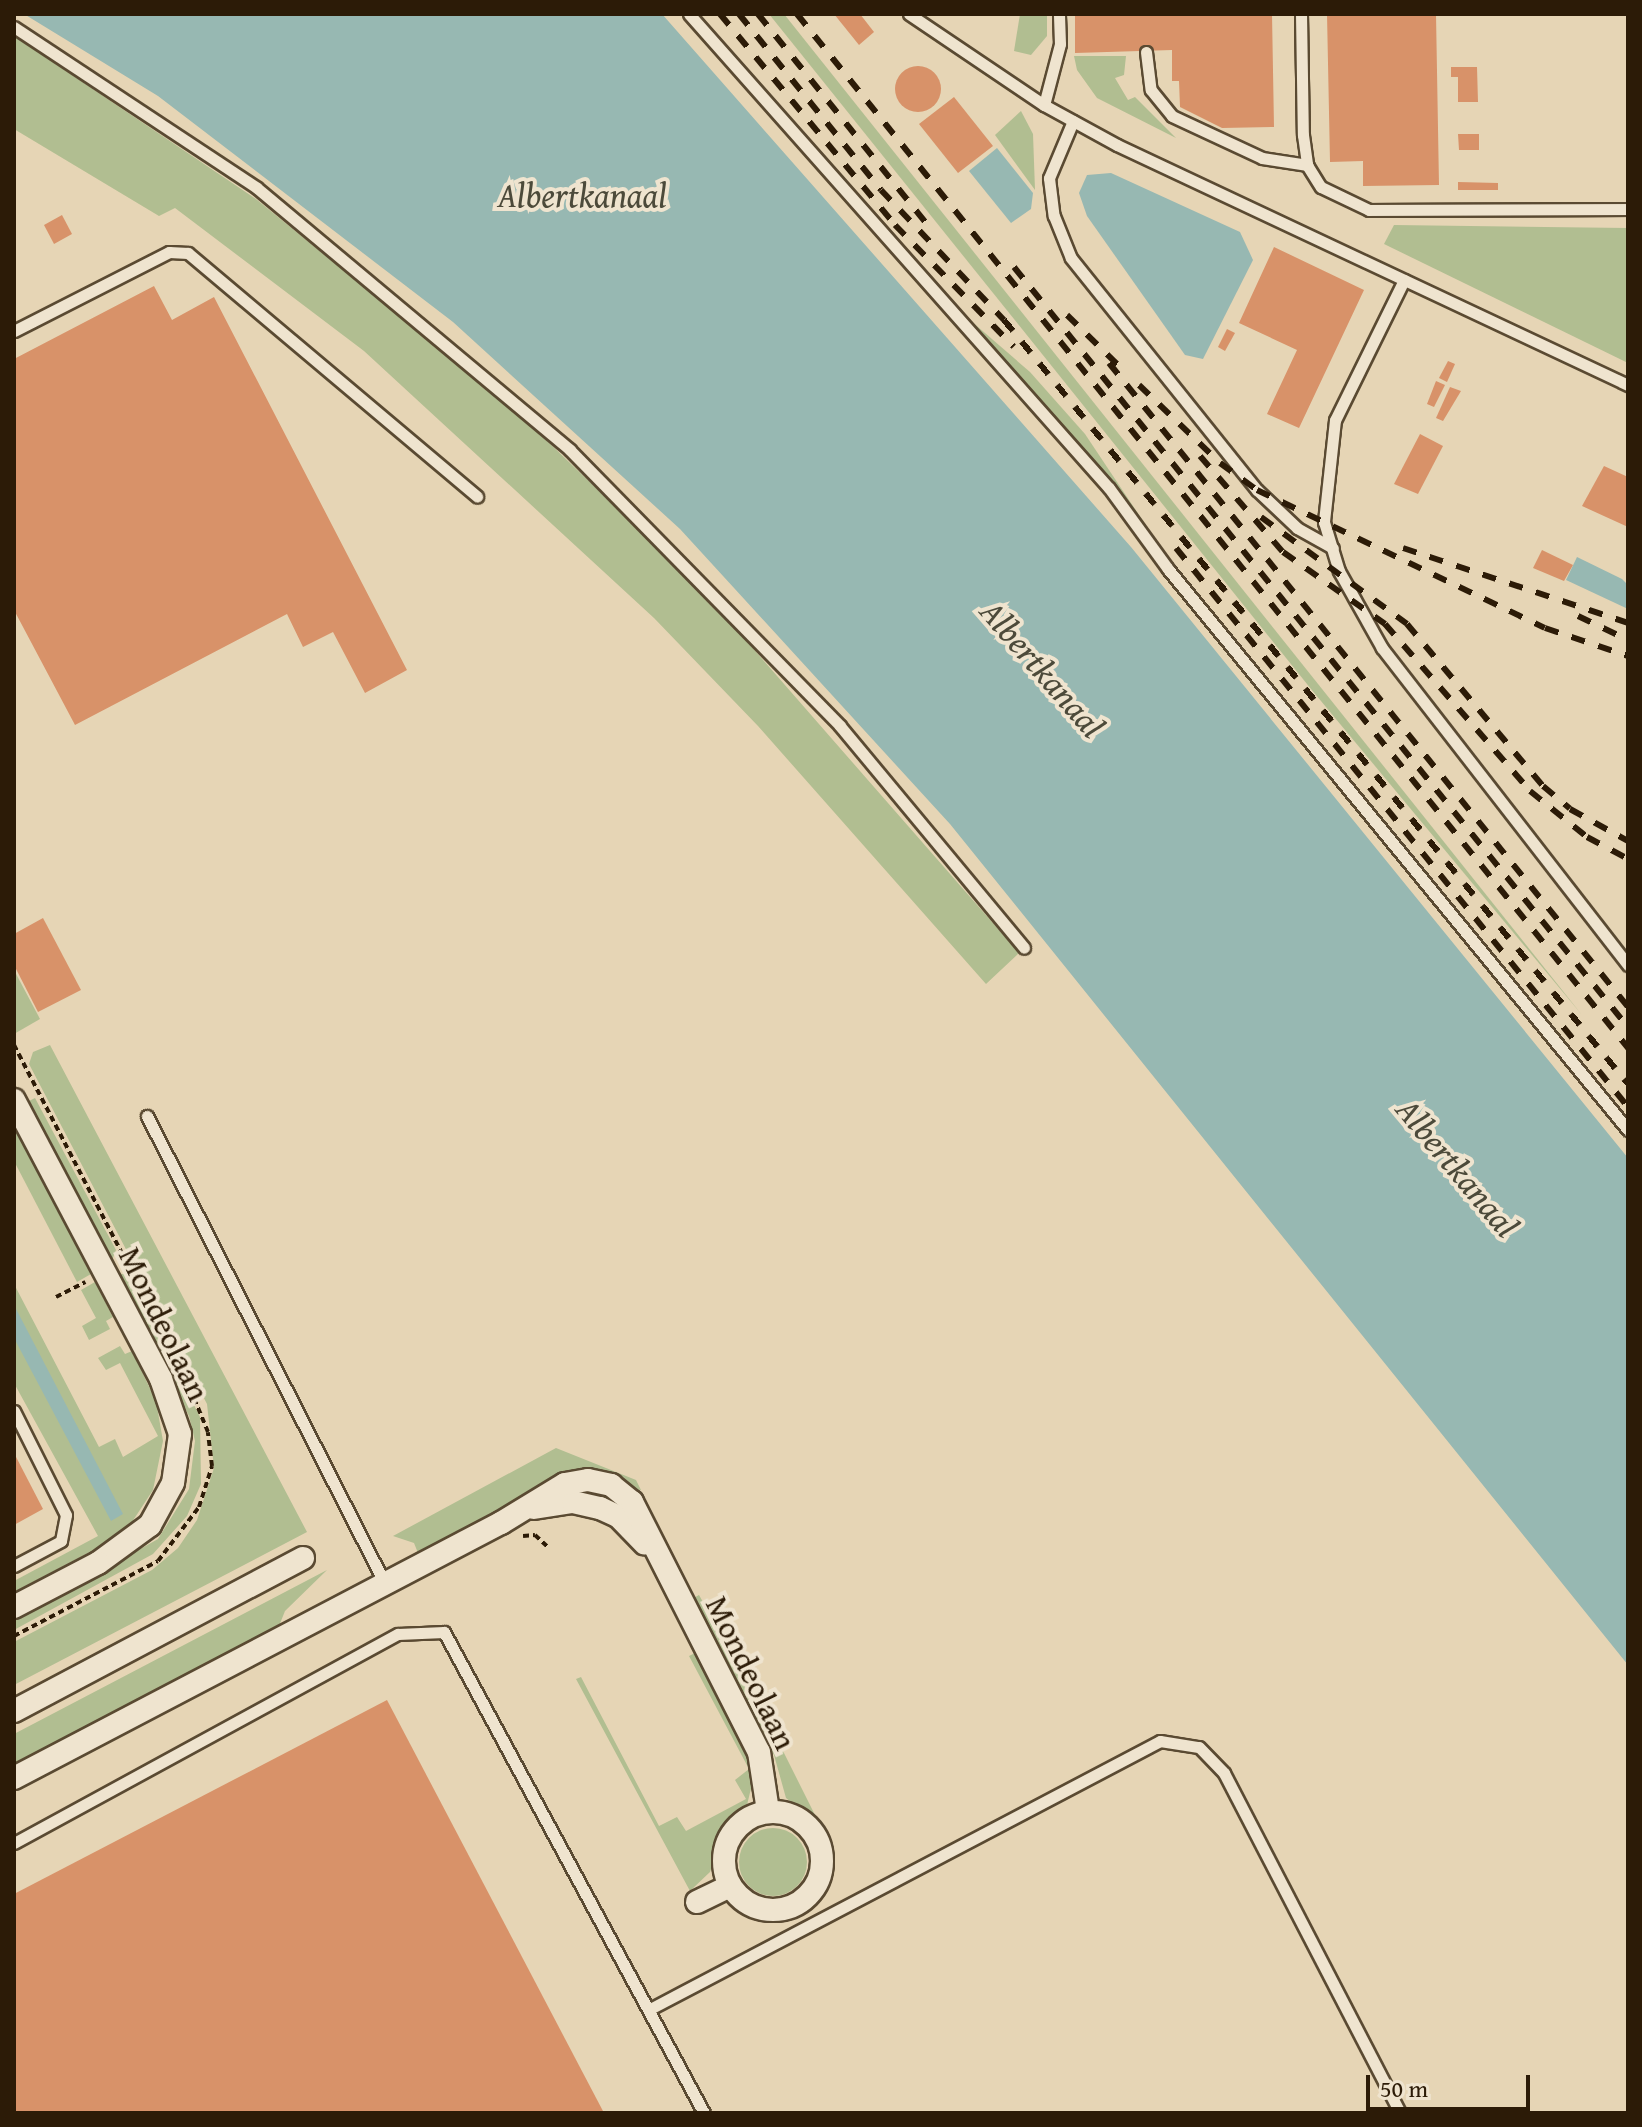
<!DOCTYPE html>
<style>
body{margin:0}
#map{position:relative;width:1642px;height:2127px;overflow:hidden;background:#e6d5b5;font-family:"Gentium Book Plus",serif}
div>[style]{position:absolute}
.green>*{inset:0;background:#b1be91}
.round{border-radius:50%}
.water>*{inset:0;background:#97b8b2}
.building>*{inset:0;background:#d89269}
.path>*{height:4px;margin-top:-2px;transform-origin:0;background:repeating-linear-gradient(90deg,#2c1b07 0 6px,transparent 0 10px)}
.roads{filter:drop-shadow(2px 0 #5a4a32) drop-shadow(-2px 0 #5a4a32) drop-shadow(0 2px #5a4a32) drop-shadow(0 -2px #5a4a32)}
.lane>*{height:11px;margin:-5.5px;padding:0 5.5px;transform-origin:5.5px;border-radius:5.5px;background:#efe4cf}
.street>*{height:22px;margin:-11px;padding:0 11px;transform-origin:11px;border-radius:11px;background:#efe4cf}
.street>.ring{margin:-11px;padding:0;box-sizing:content-box;background:none;border:22px solid #efe4cf;border-radius:50%}
.rail>*{height:6px;margin-top:-3px;transform-origin:0;background:repeating-linear-gradient(90deg,#2c1b07 0 14px,transparent 0 28px)}
span{translate:-50% -50%;white-space:nowrap;text-align:center;line-height:1.15;-webkit-text-stroke:8px #efe4cf;paint-order:stroke}
.street-label{font-size:32px;color:#2c1b07}
.water-label{font-size:34px;color:#4c4a3a;font-style:italic}
.frame{position:absolute;inset:0;border:16px solid #2c1b07;pointer-events:none}
.scale{position:absolute;left:1366px;top:2075px;width:164px;height:36px;box-sizing:border-box;border:4px solid #2c1b07;border-top:0;padding-left:10px;font-size:24px;line-height:28px;white-space:nowrap;color:#2c1b07;-webkit-text-stroke:6px #efe4cf;paint-order:stroke}
</style>
<div id="map">
<div class="green">
<i style="clip-path:polygon(769px 14px,784px 14px,1582px 1015px,1311px 689px)"></i>
<i style="clip-path:polygon(1020px 14px,1047px 14px,1047px 36px,1031px 55px,1014px 51px)"></i>
<i style="clip-path:polygon(14px 36px,256px 199px,516px 411px,701px 589px,1019px 953px,986px 984px,758px 726px,654px 618px,364px 351px,175px 208px,159px 216px,14px 129px)"></i>
<i style="clip-path:polygon(1074px 56px,1126px 56px,1124px 75px,1115px 78px,1128px 100px,1135px 97px,1176px 138px,1097px 98px,1077px 70px)"></i>
<i style="clip-path:polygon(1021px 111px,1033px 134px,1035px 190px,995px 135px)"></i>
<i style="clip-path:polygon(1394px 225px,1628px 228px,1628px 363px,1384px 244px)"></i>
<i style="clip-path:polygon(963px 314px,1030px 372px,1085px 434px,1161px 548px)"></i>
<i style="clip-path:polygon(14px 970px,40px 1019px,14px 1034px)"></i>
<i style="clip-path:polygon(50px 1045px,307px 1532px,14px 1685px,14px 1642px,152px 1570px,178px 1548px,197px 1520px,214px 1468px,207px 1404px,29px 1064px,33px 1052px)"></i>
<i style="clip-path:polygon(35px 1098px,116px 1250px,111px 1263px,27px 1102px)"></i>
<i style="clip-path:polygon(14px 1127px,91px 1274px,77px 1282px,14px 1161px)"></i>
<i style="clip-path:polygon(116px 1273px,129px 1275px,200px 1417px,201px 1484px,187px 1516px,153px 1554px,14px 1630px,14px 1620px,158px 1539px,189px 1489px,195px 1441px,189px 1416px)"></i>
<i style="clip-path:polygon(95px 1282px,113px 1317px,106px 1321px,110px 1329px,89px 1340px,82px 1326px,96px 1318px,81px 1290px)"></i>
<i style="clip-path:polygon(14px 1284px,99px 1447px,115px 1439px,123px 1457px,158px 1436px,120px 1363px,106px 1370px,98px 1358px,120px 1346px,125px 1354px,132px 1351px,156px 1401px,163px 1441px,153px 1490px,132px 1522px,105px 1544px,14px 1592px,14px 1581px,98px 1536px,14px 1383px)"></i>
<i style="clip-path:polygon(556px 1448px,636px 1480px,641px 1490px,550px 1484px,418px 1553px,414px 1543px,393px 1536px)"></i>
<i style="clip-path:polygon(327px 1570px,285px 1611px,279px 1626px,14px 1764px,14px 1734px)"></i>
<i style="clip-path:polygon(699px 1595px,749px 1683px,820px 1825px,786px 1798px,774px 1755px,692px 1599px)"></i>
<i style="clip-path:polygon(695px 1653px,750px 1759px,754px 1776px,747px 1805px,724px 1830px,710px 1872px,690px 1891px,576px 1679px,581px 1677px,659px 1826px,677px 1817px,686px 1831px,746px 1799px,735px 1780px,749px 1769px,689px 1656px)"></i>
<i class="round" style="left:739px;top:1828px;width:68px;height:68px"></i>
</div>
<div class="water">
<i style="clip-path:polygon(24px 14px,662px 14px,1131px 547px,1628px 1158px,1628px 1665px,950px 824px,680px 529px,453px 322px,158px 96px)"></i>
<i style="clip-path:polygon(997px 148px,1033px 193px,1031px 209px,1011px 223px,969px 171px)"></i>
<i style="clip-path:polygon(1111px 173px,1240px 232px,1253px 260px,1203px 359px,1185px 355px,1087px 216px,1079px 193px,1087px 175px)"></i>
<i style="clip-path:polygon(1577px 557px,1622px 579px,1628px 585px,1628px 609px,1566px 580px)"></i>
<i style="clip-path:polygon(14px 1305px,123px 1514px,111px 1521px,14px 1338px)"></i>
</div>
<div class="building">
<i style="clip-path:polygon(834px 14px,860px 14px,874px 32px,859px 45px)"></i>
<i style="clip-path:polygon(1075px 14px,1272px 14px,1274px 127px,1222px 128px,1180px 107px,1179px 81px,1172px 81px,1172px 50px,1075px 53px)"></i>
<i style="clip-path:polygon(1327px 14px,1436px 14px,1439px 185px,1363px 186px,1363px 161px,1330px 162px)"></i>
<i class="round" style="left:895px;top:66px;width:46px;height:46px"></i>
<i style="clip-path:polygon(1451px 67px,1477px 67px,1478px 102px,1458px 102px,1458px 77px,1451px 77px)"></i>
<i style="clip-path:polygon(954px 97px,993px 146px,958px 173px,919px 124px)"></i>
<i style="clip-path:polygon(1458px 134px,1479px 134px,1479px 150px,1459px 150px)"></i>
<i style="clip-path:polygon(1458px 182px,1498px 183px,1498px 190px,1458px 190px)"></i>
<i style="clip-path:polygon(62px 215px,72px 234px,54px 244px,44px 225px)"></i>
<i style="clip-path:polygon(1274px 247px,1364px 290px,1299px 428px,1267px 414px,1297px 350px,1239px 323px)"></i>
<i style="clip-path:polygon(154px 286px,172px 320px,214px 297px,407px 670px,365px 693px,333px 632px,303px 647px,287px 614px,75px 725px,14px 610px,14px 359px)"></i>
<i style="clip-path:polygon(1227px 329px,1235px 333px,1225px 351px,1218px 347px)"></i>
<i style="clip-path:polygon(1448px 361px,1455px 364px,1447px 382px,1439px 378px)"></i>
<i style="clip-path:polygon(1436px 381px,1445px 385px,1434px 407px,1427px 404px)"></i>
<i style="clip-path:polygon(1450px 387px,1461px 391px,1443px 421px,1436px 418px)"></i>
<i style="clip-path:polygon(1420px 434px,1443px 446px,1418px 494px,1394px 484px)"></i>
<i style="clip-path:polygon(1604px 466px,1628px 477px,1628px 527px,1582px 506px)"></i>
<i style="clip-path:polygon(1542px 550px,1573px 565px,1564px 581px,1533px 568px)"></i>
<i style="clip-path:polygon(43px 918px,81px 990px,38px 1012px,14px 965px,14px 934px)"></i>
<i style="clip-path:polygon(14px 1453px,43px 1509px,14px 1525px)"></i>
<i style="clip-path:polygon(387px 1700px,604px 2113px,14px 2113px,14px 1894px)"></i>
</div>
<div class="path">
<i style="left:14px;top:1045px;width:291px;rotate:62.6deg"></i>
<i style="left:56px;top:1297px;width:33px;rotate:-27deg"></i>
<i style="left:523px;top:1536px;width:12px;rotate:-5deg"></i>
<i style="left:535px;top:1535px;width:19px;rotate:43deg"></i>
<i style="left:14px;top:1636px;width:162px;rotate:-27.5deg"></i>
<i style="left:158px;top:1561px;width:68px;rotate:-52.8deg"></i>
<i style="left:199px;top:1507px;width:43px;rotate:-72.4deg"></i>
<i style="left:212px;top:1466px;width:34px;rotate:-97deg"></i>
<i style="left:208px;top:1432px;width:66px;rotate:-112.3deg"></i>
</div>
<div class="roads">
<div class="lane">
<i style="left:689px;top:14px;width:633px;rotate:48.46deg"></i>
<i style="left:1109px;top:488px;width:100px;rotate:53.9deg"></i>
<i style="left:1168px;top:569px;width:725px;rotate:50.65deg"></i>
<i style="left:909px;top:14px;width:163px;rotate:34deg"></i>
<i style="left:1044px;top:105px;width:83px;rotate:28.7deg"></i>
<i style="left:1117px;top:145px;width:565px;rotate:25.16deg"></i>
<i style="left:1301px;top:14px;width:121px;rotate:89.1deg"></i>
<i style="left:1303px;top:135px;width:30px;rotate:82deg"></i>
<i style="left:1307px;top:165px;width:26px;rotate:58deg"></i>
<i style="left:1321px;top:187px;width:53px;rotate:25.6deg"></i>
<i style="left:1369px;top:210px;width:259px;rotate:-0.2deg"></i>
<i style="left:14px;top:27px;width:291px;rotate:33.5deg"></i>
<i style="left:257px;top:188px;width:408px;rotate:39.9deg"></i>
<i style="left:570px;top:450px;width:386px;rotate:45.6deg"></i>
<i style="left:840px;top:726px;width:288px;rotate:50.3deg"></i>
<i style="left:1146px;top:52px;width:38px;rotate:83deg"></i>
<i style="left:1151px;top:90px;width:33px;rotate:51deg"></i>
<i style="left:1172px;top:116px;width:99px;rotate:25deg"></i>
<i style="left:1262px;top:158px;width:46px;rotate:8.8deg"></i>
<i style="left:1044px;top:105px;width:63px;rotate:-75.3deg"></i>
<i style="left:1060px;top:44px;width:30px;rotate:-92deg"></i>
<i style="left:1073px;top:121px;width:62px;rotate:112.8deg"></i>
<i style="left:1049px;top:178px;width:38px;rotate:83deg"></i>
<i style="left:1054px;top:216px;width:45px;rotate:68deg"></i>
<i style="left:1071px;top:258px;width:297px;rotate:51.3deg"></i>
<i style="left:1257px;top:490px;width:55px;rotate:43.5deg"></i>
<i style="left:1297px;top:528px;width:41px;rotate:29.1deg"></i>
<i style="left:1404px;top:280px;width:156px;rotate:116.2deg"></i>
<i style="left:1335px;top:420px;width:103px;rotate:96.2deg"></i>
<i style="left:1324px;top:522px;width:51px;rotate:73deg"></i>
<i style="left:1339px;top:571px;width:88px;rotate:60.8deg"></i>
<i style="left:1382px;top:648px;width:401px;rotate:52.2deg"></i>
<i style="left:14px;top:331px;width:174px;rotate:-27deg"></i>
<i style="left:169px;top:252px;width:19px;rotate:3deg"></i>
<i style="left:188px;top:253px;width:378px;rotate:40.1deg"></i>
<i style="left:147px;top:1116px;width:525px;rotate:63.04deg"></i>
<i style="left:14px;top:1411px;width:116px;rotate:63.4deg"></i>
<i style="left:66px;top:1515px;width:26px;rotate:101deg"></i>
<i style="left:61px;top:1541px;width:53px;rotate:152deg"></i>
<i style="left:14px;top:1843px;width:437px;rotate:-28.6deg"></i>
<i style="left:398px;top:1634px;width:46px;rotate:-2.5deg"></i>
<i style="left:444px;top:1632px;width:547px;rotate:61.61deg"></i>
<i style="left:650px;top:2009px;width:576px;rotate:-27.72deg"></i>
<i style="left:1160px;top:1741px;width:39px;rotate:9deg"></i>
<i style="left:1199px;top:1747px;width:36px;rotate:46deg"></i>
<i style="left:1224px;top:1773px;width:383px;rotate:62.6deg"></i>
</div>
<div class="street">
<i style="left:14px;top:1100px;width:315px;rotate:62.2deg"></i>
<i style="left:161px;top:1379px;width:58px;rotate:70.9deg"></i>
<i style="left:180px;top:1434px;width:49px;rotate:98.1deg"></i>
<i style="left:173px;top:1483px;width:48px;rotate:118.7deg"></i>
<i style="left:150px;top:1525px;width:64px;rotate:143.8deg"></i>
<i style="left:98px;top:1563px;width:95px;rotate:152.4deg"></i>
<i style="left:534px;top:1508px;width:39px;rotate:-9deg"></i>
<i style="left:573px;top:1502px;width:28px;rotate:13deg"></i>
<i style="left:600px;top:1508px;width:21px;rotate:25deg"></i>
<i style="left:619px;top:1517px;width:37px;rotate:46deg"></i>
<i style="left:14px;top:1711px;width:327px;rotate:-27.9deg"></i>
<i style="left:14px;top:1778px;width:550px;rotate:-27.64deg"></i>
<i style="left:501px;top:1523px;width:75px;rotate:-31.4deg"></i>
<i style="left:565px;top:1484px;width:23px;rotate:-10deg"></i>
<i style="left:588px;top:1480px;width:24px;rotate:12deg"></i>
<i style="left:611px;top:1485px;width:27px;rotate:39deg"></i>
<i style="left:632px;top:1502px;width:280px;rotate:63.1deg"></i>
<i style="left:759px;top:1752px;width:60px;rotate:81.3deg"></i>
<i class="ring" style="left:724px;top:1812px;width:76px;height:76px"></i>
<i style="left:697px;top:1902px;width:37px;rotate:-26deg"></i>
</div>
</div>
<div class="rail">
<i style="left:720px;top:14px;width:274px;rotate:50.3deg"></i>
<i style="left:895px;top:225px;width:170px;rotate:45.7deg"></i>
<i style="left:739px;top:14px;width:226px;rotate:51.1deg"></i>
<i style="left:881px;top:190px;width:179px;rotate:46.6deg"></i>
<i style="left:1004px;top:320px;width:986px;rotate:50.76deg"></i>
<i style="left:758px;top:14px;width:276px;rotate:51.2deg"></i>
<i style="left:797px;top:14px;width:1327px;rotate:51.21deg"></i>
<i style="left:1014px;top:267px;width:977px;rotate:51.07deg"></i>
<i style="left:1067px;top:315px;width:73px;rotate:44.4deg"></i>
<i style="left:1109px;top:363px;width:827px;rotate:51.13deg"></i>
<i style="left:1139px;top:385px;width:112px;rotate:43.9deg"></i>
<i style="left:1220px;top:463px;width:46px;rotate:36.1deg"></i>
<i style="left:1257px;top:490px;width:319px;rotate:25.6deg"></i>
<i style="left:1545px;top:628px;width:88px;rotate:18.6deg"></i>
<i style="left:1200px;top:456px;width:127px;rotate:49.2deg"></i>
<i style="left:1283px;top:552px;width:125px;rotate:35.2deg"></i>
<i style="left:1385px;top:624px;width:221px;rotate:49deg"></i>
<i style="left:1530px;top:791px;width:73px;rotate:38.9deg"></i>
<i style="left:1587px;top:837px;width:47px;rotate:28.2deg"></i>
<i style="left:1261px;top:517px;width:181px;rotate:36.2deg"></i>
<i style="left:1407px;top:624px;width:212px;rotate:50deg"></i>
<i style="left:1543px;top:786px;width:35px;rotate:40deg"></i>
<i style="left:1570px;top:809px;width:66px;rotate:28.9deg"></i>
<i style="left:1176px;top:548px;width:719px;rotate:51.04deg"></i>
<i style="left:1403px;top:548px;width:237px;rotate:18.4deg"></i>
<i style="left:1578px;top:616px;width:55px;rotate:25.6deg"></i>
</div>
<div class="street-label">
<span style="left:164px;top:1324px;rotate:64deg">Mondeolaan</span>
<span style="left:751px;top:1673px;rotate:64deg">Mondeolaan</span>
</div>
<div class="water-label">
<span style="left:582px;top:195px">Albertkanaal</span>
<span style="left:1043px;top:668px;rotate:49deg">Albertkanaal</span>
<span style="left:1458px;top:1167px;rotate:50deg">Albertkanaal</span>
</div>
<div class="frame"></div>
<div class="scale">50 m</div>
</div>
